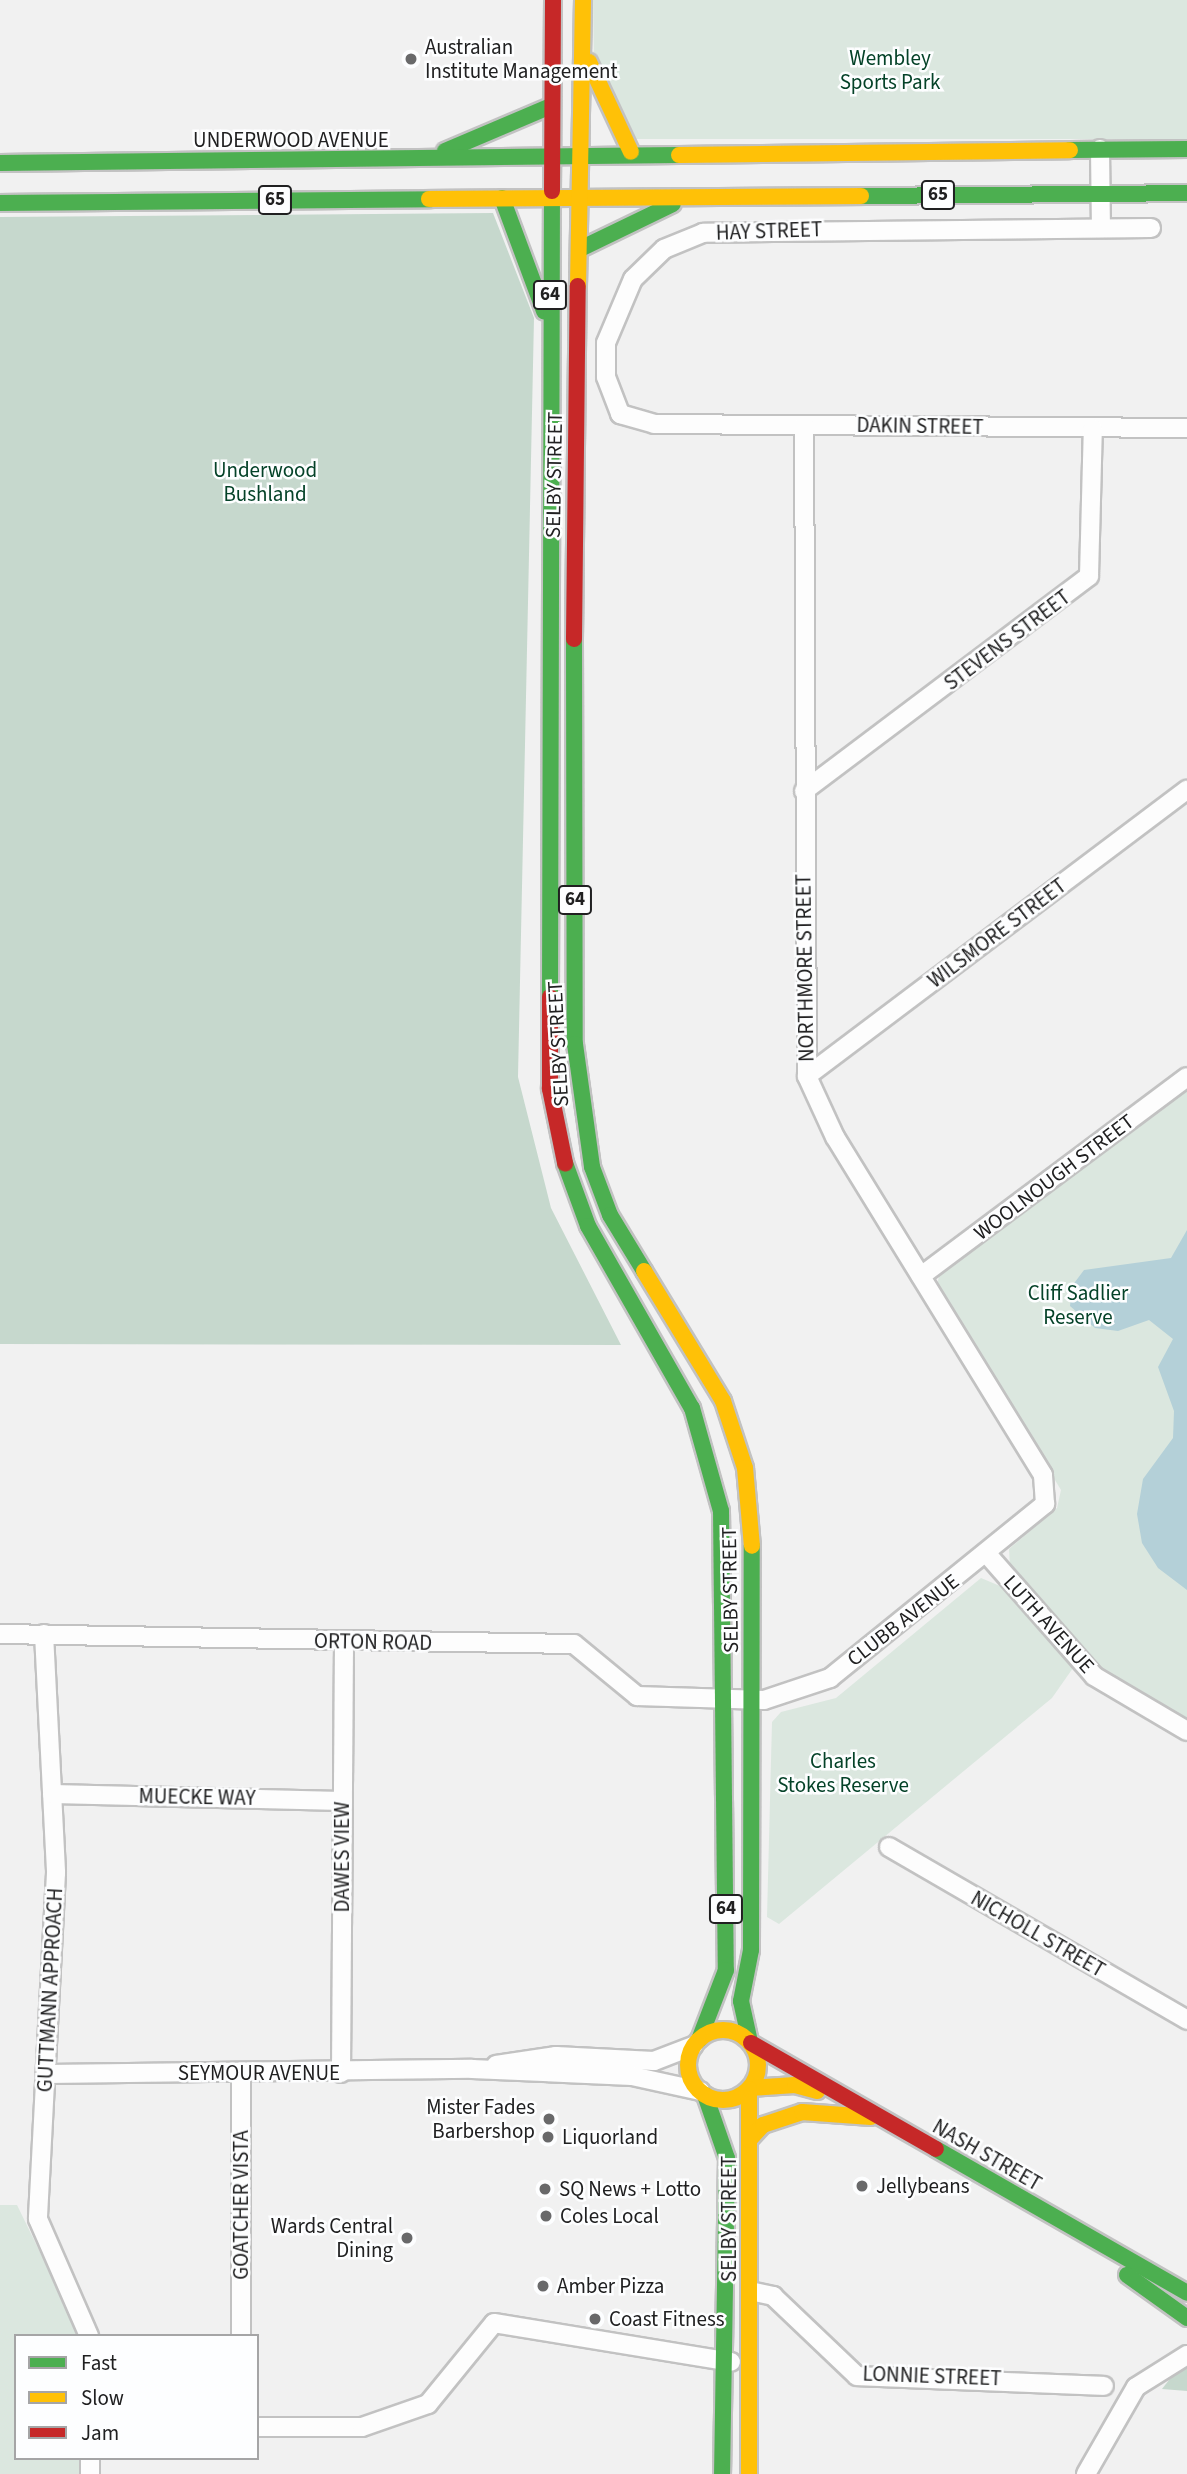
<!DOCTYPE html>
<style>
body{margin:0}
#map{position:relative;width:1187px;height:2474px;overflow:hidden;background:#f1f1f1;font-family:"Source Sans 3",sans-serif}
div>[style]{position:absolute}
.green>*{inset:0;background:#dbe7df}
.forest>*{inset:0;background:#c6d8cd}
.water>*{inset:0;background:#b4d0d8}
.roads{filter:drop-shadow(2px 0 #c2c2c2) drop-shadow(-2px 0 #c2c2c2) drop-shadow(0 2px #c2c2c2) drop-shadow(0 -2px #c2c2c2)}
.street>*{height:18px;margin:-9px;padding:0 9px;transform-origin:9px;border-radius:9px;background:#fdfdfd}
.fast>*{height:16px;margin:-8px;padding:0 8px;transform-origin:8px;border-radius:8px;background:#4caf50}
.slow>*{height:16px;margin:-8px;padding:0 8px;transform-origin:8px;border-radius:8px;background:#ffc107}
.slow>.ring{margin:-8px;padding:0;box-sizing:content-box;background:none;border:16px solid #ffc107;border-radius:50%}
.jam>*{height:16px;margin:-8px;padding:0 8px;transform-origin:8px;border-radius:8px;background:#c62828}
.dots>*{width:19px;height:19px;translate:-50% -50%;box-sizing:border-box;border:4px solid #fdfeff;border-radius:50%}
span{translate:-50% -50%;white-space:nowrap;text-align:center;line-height:1.15;-webkit-text-stroke:5px #fdfeff;paint-order:stroke}
.shield-label span{padding:2px 5px;background:#fdfeff;border:2px solid;border-radius:5px;-webkit-text-stroke-width:0}
.shield-label{font-size:19px;color:#202021;font-weight:700}
.poi-label{font-size:21px;color:#202021}
.left{translate:0 -50%;text-align:left}
.right{translate:-100% -50%;text-align:right}
.park-label{font-size:21px;color:#044228}
.street-label{font-size:21px;color:#202021}
.legend{position:absolute;left:14px;top:2334px;width:245px;height:126px;box-sizing:border-box;background:#fdfeff;border:2px solid #a5a5a6;margin:0;padding:9px 12px;list-style:none;font-size:21px;color:#202021}
.legend li{display:flex;align-items:center;gap:14px;height:35px}
.legend b{width:35px;border:2px solid #a5a5a6}
</style>
<div id="map">
<div class="green">
<i style="clip-path:polygon(593px 0,1187px 0,1187px 139px,635px 139px,594px 61px)"></i>
<i style="clip-path:polygon(1178px 1092px,1187px 1092px,1187px 1723px,1101px 1671px,1010px 1567px,1009px 1549px,1057px 1508px,1061px 1490px,937px 1285px,940px 1272px)"></i>
<i style="clip-path:polygon(981px 1578px,1000px 1586px,1073px 1668px,1052px 1698px,779px 1924px,767px 1917px,772px 1722px,781px 1712px,836px 1698px)"></i>
<i style="clip-path:polygon(0 2205px,17px 2205px,78px 2330px,78px 2336px,16px 2336px,16px 2458px,79px 2458px,79px 2474px,0 2474px)"></i>
</div>
<div class="forest">
<i style="clip-path:polygon(493px 213px,534px 318px,518px 1077px,551px 1208px,621px 1345px,0 1344px,0 217px)"></i>
<i style="clip-path:polygon(1187px 2365px,1187px 2391px,1162px 2389px,1176px 2371px)"></i>
</div>
<div class="water">
<i style="clip-path:polygon(1187px 1230px,1187px 1590px,1158px 1568px,1142px 1543px,1137px 1514px,1143px 1479px,1173px 1438px,1174px 1411px,1158px 1367px,1173px 1339px,1149px 1320px,1118px 1331px,1095px 1328px,1070px 1306px,1072px 1286px,1084px 1270px,1171px 1258px)"></i>
</div>
<div class="roads">
<div class="street">
<i style="left:1100px;top:149px;width:79px;rotate:89.3deg"></i>
<i style="left:1151px;top:228px;width:448px;rotate:179.4deg"></i>
<i style="left:703px;top:233px;width:42px;rotate:157.7deg"></i>
<i style="left:664px;top:249px;width:43px;rotate:135.9deg"></i>
<i style="left:633px;top:279px;width:69px;rotate:112.9deg"></i>
<i style="left:606px;top:343px;width:34px;rotate:90deg"></i>
<i style="left:606px;top:377px;width:40px;rotate:69deg"></i>
<i style="left:620px;top:414px;width:35px;rotate:16deg"></i>
<i style="left:654px;top:424px;width:533px;rotate:0.43deg"></i>
<i style="left:804px;top:791px;width:357px;rotate:-37deg"></i>
<i style="left:1089px;top:576px;width:148px;rotate:-88.5deg"></i>
<i style="left:807px;top:1076px;width:476px;rotate:-37deg"></i>
<i style="left:921px;top:1276px;width:332px;rotate:-36.8deg"></i>
<i style="left:987px;top:1554px;width:162px;rotate:48.7deg"></i>
<i style="left:1094px;top:1676px;width:108px;rotate:30.6deg"></i>
<i style="left:0;top:1634px;width:574px;rotate:1deg"></i>
<i style="left:574px;top:1644px;width:82px;rotate:39.5deg"></i>
<i style="left:637px;top:1696px;width:127px;rotate:1.8deg"></i>
<i style="left:764px;top:1700px;width:70px;rotate:-18.4deg"></i>
<i style="left:830px;top:1678px;width:277px;rotate:-39deg"></i>
<i style="left:1045px;top:1504px;width:29px;rotate:-94deg"></i>
<i style="left:1043px;top:1475px;width:397px;rotate:-121.6deg"></i>
<i style="left:835px;top:1137px;width:67px;rotate:-114.7deg"></i>
<i style="left:807px;top:1076px;width:651px;rotate:-90.26deg"></i>
<i style="left:44px;top:1634px;width:239px;rotate:87.1deg"></i>
<i style="left:56px;top:1873px;width:346px;rotate:93deg"></i>
<i style="left:38px;top:2219px;width:128px;rotate:66.4deg"></i>
<i style="left:52px;top:1794px;width:291px;rotate:1.4deg"></i>
<i style="left:889px;top:1847px;width:345px;rotate:30.1deg"></i>
<i style="left:496px;top:2065px;width:61px;rotate:-8.5deg"></i>
<i style="left:556px;top:2056px;width:98px;rotate:2.9deg"></i>
<i style="left:654px;top:2061px;width:42px;rotate:-21deg"></i>
<i style="left:341px;top:2073px;width:431px;rotate:-89.6deg"></i>
<i style="left:47px;top:2074px;width:425px;rotate:-0.7deg"></i>
<i style="left:472px;top:2069px;width:160px;rotate:2.5deg"></i>
<i style="left:632px;top:2076px;width:70px;rotate:12.4deg"></i>
<i style="left:750px;top:2291px;width:24px;rotate:12deg"></i>
<i style="left:773px;top:2296px;width:116px;rotate:43.6deg"></i>
<i style="left:857px;top:2376px;width:247px;rotate:2.3deg"></i>
<i style="left:241px;top:2336px;width:262px;rotate:-90deg"></i>
<i style="left:257px;top:2427px;width:105px"></i>
<i style="left:362px;top:2427px;width:70px;rotate:-19.2deg"></i>
<i style="left:428px;top:2404px;width:104px;rotate:-50.8deg"></i>
<i style="left:494px;top:2323px;width:240px;rotate:9.3deg"></i>
<i style="left:90px;top:2458px;width:16px;rotate:90deg"></i>
<i style="left:1086px;top:2474px;width:100px;rotate:-60.1deg"></i>
<i style="left:1136px;top:2387px;width:60px;rotate:-32.1deg"></i>
</div>
<div class="fast">
<i style="left:1070px;top:150px;width:117px;rotate:-0.5deg"></i>
<i style="left:445px;top:151px;width:115px;rotate:-23deg"></i>
<i style="left:0;top:163px;width:679px;rotate:-0.68deg"></i>
<i style="left:861px;top:196px;width:326px;rotate:-0.5deg"></i>
<i style="left:502px;top:198px;width:121px;rotate:69.6deg"></i>
<i style="left:0;top:203px;width:429px;rotate:-0.5deg"></i>
<i style="left:580px;top:249px;width:103px;rotate:-25.8deg"></i>
<i style="left:574px;top:639px;width:405px;rotate:89.9deg"></i>
<i style="left:575px;top:1044px;width:124px;rotate:82.1deg"></i>
<i style="left:592px;top:1167px;width:51px;rotate:69.4deg"></i>
<i style="left:610px;top:1215px;width:66px;rotate:58.7deg"></i>
<i style="left:550px;top:997px;width:806px;rotate:-89.86deg"></i>
<i style="left:565px;top:1163px;width:67px;rotate:69.9deg"></i>
<i style="left:588px;top:1226px;width:210px;rotate:60.3deg"></i>
<i style="left:692px;top:1408px;width:107px;rotate:74.3deg"></i>
<i style="left:721px;top:1511px;width:459px;rotate:89.4deg"></i>
<i style="left:726px;top:1970px;width:75px;rotate:111.1deg"></i>
<i style="left:750px;top:2042px;width:42px;rotate:-102.4deg"></i>
<i style="left:741px;top:2001px;width:52px;rotate:-78.9deg"></i>
<i style="left:751px;top:1950px;width:404px;rotate:-89.9deg"></i>
<i style="left:705px;top:2095px;width:67px;rotate:70.8deg"></i>
<i style="left:727px;top:2158px;width:316px;rotate:90.9deg"></i>
<i style="left:936px;top:2149px;width:289px;rotate:29.8deg"></i>
<i style="left:1127px;top:2275px;width:74px;rotate:35.6deg"></i>
</div>
<div class="slow">
<i style="left:589px;top:62px;width:99px;rotate:65deg"></i>
<i style="left:679px;top:155px;width:391px;rotate:-0.7deg"></i>
<i style="left:429px;top:199px;width:432px;rotate:-0.4deg"></i>
<i style="left:578px;top:286px;width:286px;rotate:-89deg"></i>
<i style="left:644px;top:1271px;width:152px;rotate:58.7deg"></i>
<i style="left:723px;top:1401px;width:71px;rotate:71.8deg"></i>
<i style="left:745px;top:1468px;width:78px;rotate:84.9deg"></i>
<i class="ring" style="left:688px;top:2030px;width:54px;height:54px"></i>
<i style="left:750px;top:2088px;width:45px;rotate:-3.8deg"></i>
<i style="left:795px;top:2085px;width:23px;rotate:15deg"></i>
<i style="left:749px;top:2089px;width:385px;rotate:90deg"></i>
<i style="left:749px;top:2140px;width:21px;rotate:-47deg"></i>
<i style="left:763px;top:2125px;width:41px;rotate:-18.4deg"></i>
<i style="left:802px;top:2112px;width:69px;rotate:4.1deg"></i>
</div>
<div class="jam">
<i style="left:552px;top:191px;width:191px;rotate:-89.7deg"></i>
<i style="left:574px;top:639px;width:353px;rotate:-89.4deg"></i>
<i style="left:550px;top:997px;width:92px;rotate:90deg"></i>
<i style="left:550px;top:1089px;width:76px;rotate:78.5deg"></i>
<i style="left:751px;top:2043px;width:213px;rotate:29.8deg"></i>
</div>
</div>
<div class="dots">
<i style="left:411px;top:59px;background:#69696a"></i>
<i style="left:549px;top:2119px;background:#69696a"></i>
<i style="left:548px;top:2137px;background:#69696a"></i>
<i style="left:862px;top:2186px;background:#69696a"></i>
<i style="left:545px;top:2189px;background:#69696a"></i>
<i style="left:546px;top:2216px;background:#69696a"></i>
<i style="left:407px;top:2238px;background:#69696a"></i>
<i style="left:543px;top:2286px;background:#69696a"></i>
<i style="left:595px;top:2319px;background:#69696a"></i>
</div>
<div class="shield-label">
<span style="left:938px;top:195px">65</span>
<span style="left:275px;top:200px">65</span>
<span style="left:550px;top:295px">64</span>
<span style="left:575px;top:900px">64</span>
<span style="left:726px;top:1909px">64</span>
</div>
<div class="poi-label">
<span class="left" style="left:425px;top:59px">Australian<br>Institute Management</span>
<span class="right" style="left:535px;top:2119px">Mister Fades<br>Barbershop</span>
<span class="left" style="left:562px;top:2137px">Liquorland</span>
<span class="left" style="left:876px;top:2186px">Jellybeans</span>
<span class="left" style="left:559px;top:2189px">SQ News + Lotto</span>
<span class="left" style="left:560px;top:2216px">Coles Local</span>
<span class="right" style="left:393px;top:2238px">Wards Central<br>Dining</span>
<span class="left" style="left:557px;top:2286px">Amber Pizza</span>
<span class="left" style="left:609px;top:2319px">Coast Fitness</span>
</div>
<div class="park-label">
<span style="left:890px;top:70px">Wembley<br>Sports Park</span>
<span style="left:265px;top:482px">Underwood<br>Bushland</span>
<span style="left:1078px;top:1305px">Cliff Sadlier<br>Reserve</span>
<span style="left:843px;top:1773px">Charles<br>Stokes Reserve</span>
</div>
<div class="street-label">
<span style="left:291px;top:140px">UNDERWOOD AVENUE</span>
<span style="left:769px;top:231px;rotate:-2deg">HAY STREET</span>
<span style="left:920px;top:426px;rotate:1deg">DAKIN STREET</span>
<span style="left:554px;top:475px;rotate:-89deg">SELBY STREET</span>
<span style="left:1007px;top:640px;rotate:-37deg">STEVENS STREET</span>
<span style="left:997px;top:933px;rotate:-37deg">WILSMORE STREET</span>
<span style="left:805px;top:968px;rotate:-91deg">NORTHMORE STREET</span>
<span style="left:558px;top:1044px;rotate:-93deg">SELBY STREET</span>
<span style="left:1054px;top:1177px;rotate:-37deg">WOOLNOUGH STREET</span>
<span style="left:730px;top:1590px;rotate:-91deg">SELBY STREET</span>
<span style="left:903px;top:1620px;rotate:-38deg">CLUBB AVENUE</span>
<span style="left:1049px;top:1624px;rotate:48deg">LUTH AVENUE</span>
<span style="left:373px;top:1642px;rotate:1deg">ORTON ROAD</span>
<span style="left:197px;top:1797px;rotate:1deg">MUECKE WAY</span>
<span style="left:342px;top:1857px;rotate:-90deg">DAWES VIEW</span>
<span style="left:1038px;top:1934px;rotate:30deg">NICHOLL STREET</span>
<span style="left:50px;top:1990px;rotate:-87deg">GUTTMANN APPROACH</span>
<span style="left:259px;top:2073px">SEYMOUR AVENUE</span>
<span style="left:987px;top:2155px;rotate:30deg">NASH STREET</span>
<span style="left:241px;top:2205px;rotate:-90deg">GOATCHER VISTA</span>
<span style="left:729px;top:2219px;rotate:-90deg">SELBY STREET</span>
<span style="left:932px;top:2376px;rotate:2deg">LONNIE STREET</span>
</div>
<ul class="legend">
<li><b style="height:9px;background:#4caf50"></b>Fast</li>
<li><b style="height:9px;background:#ffc107"></b>Slow</li>
<li><b style="height:9px;background:#c62828"></b>Jam</li>
</ul>
</div>
